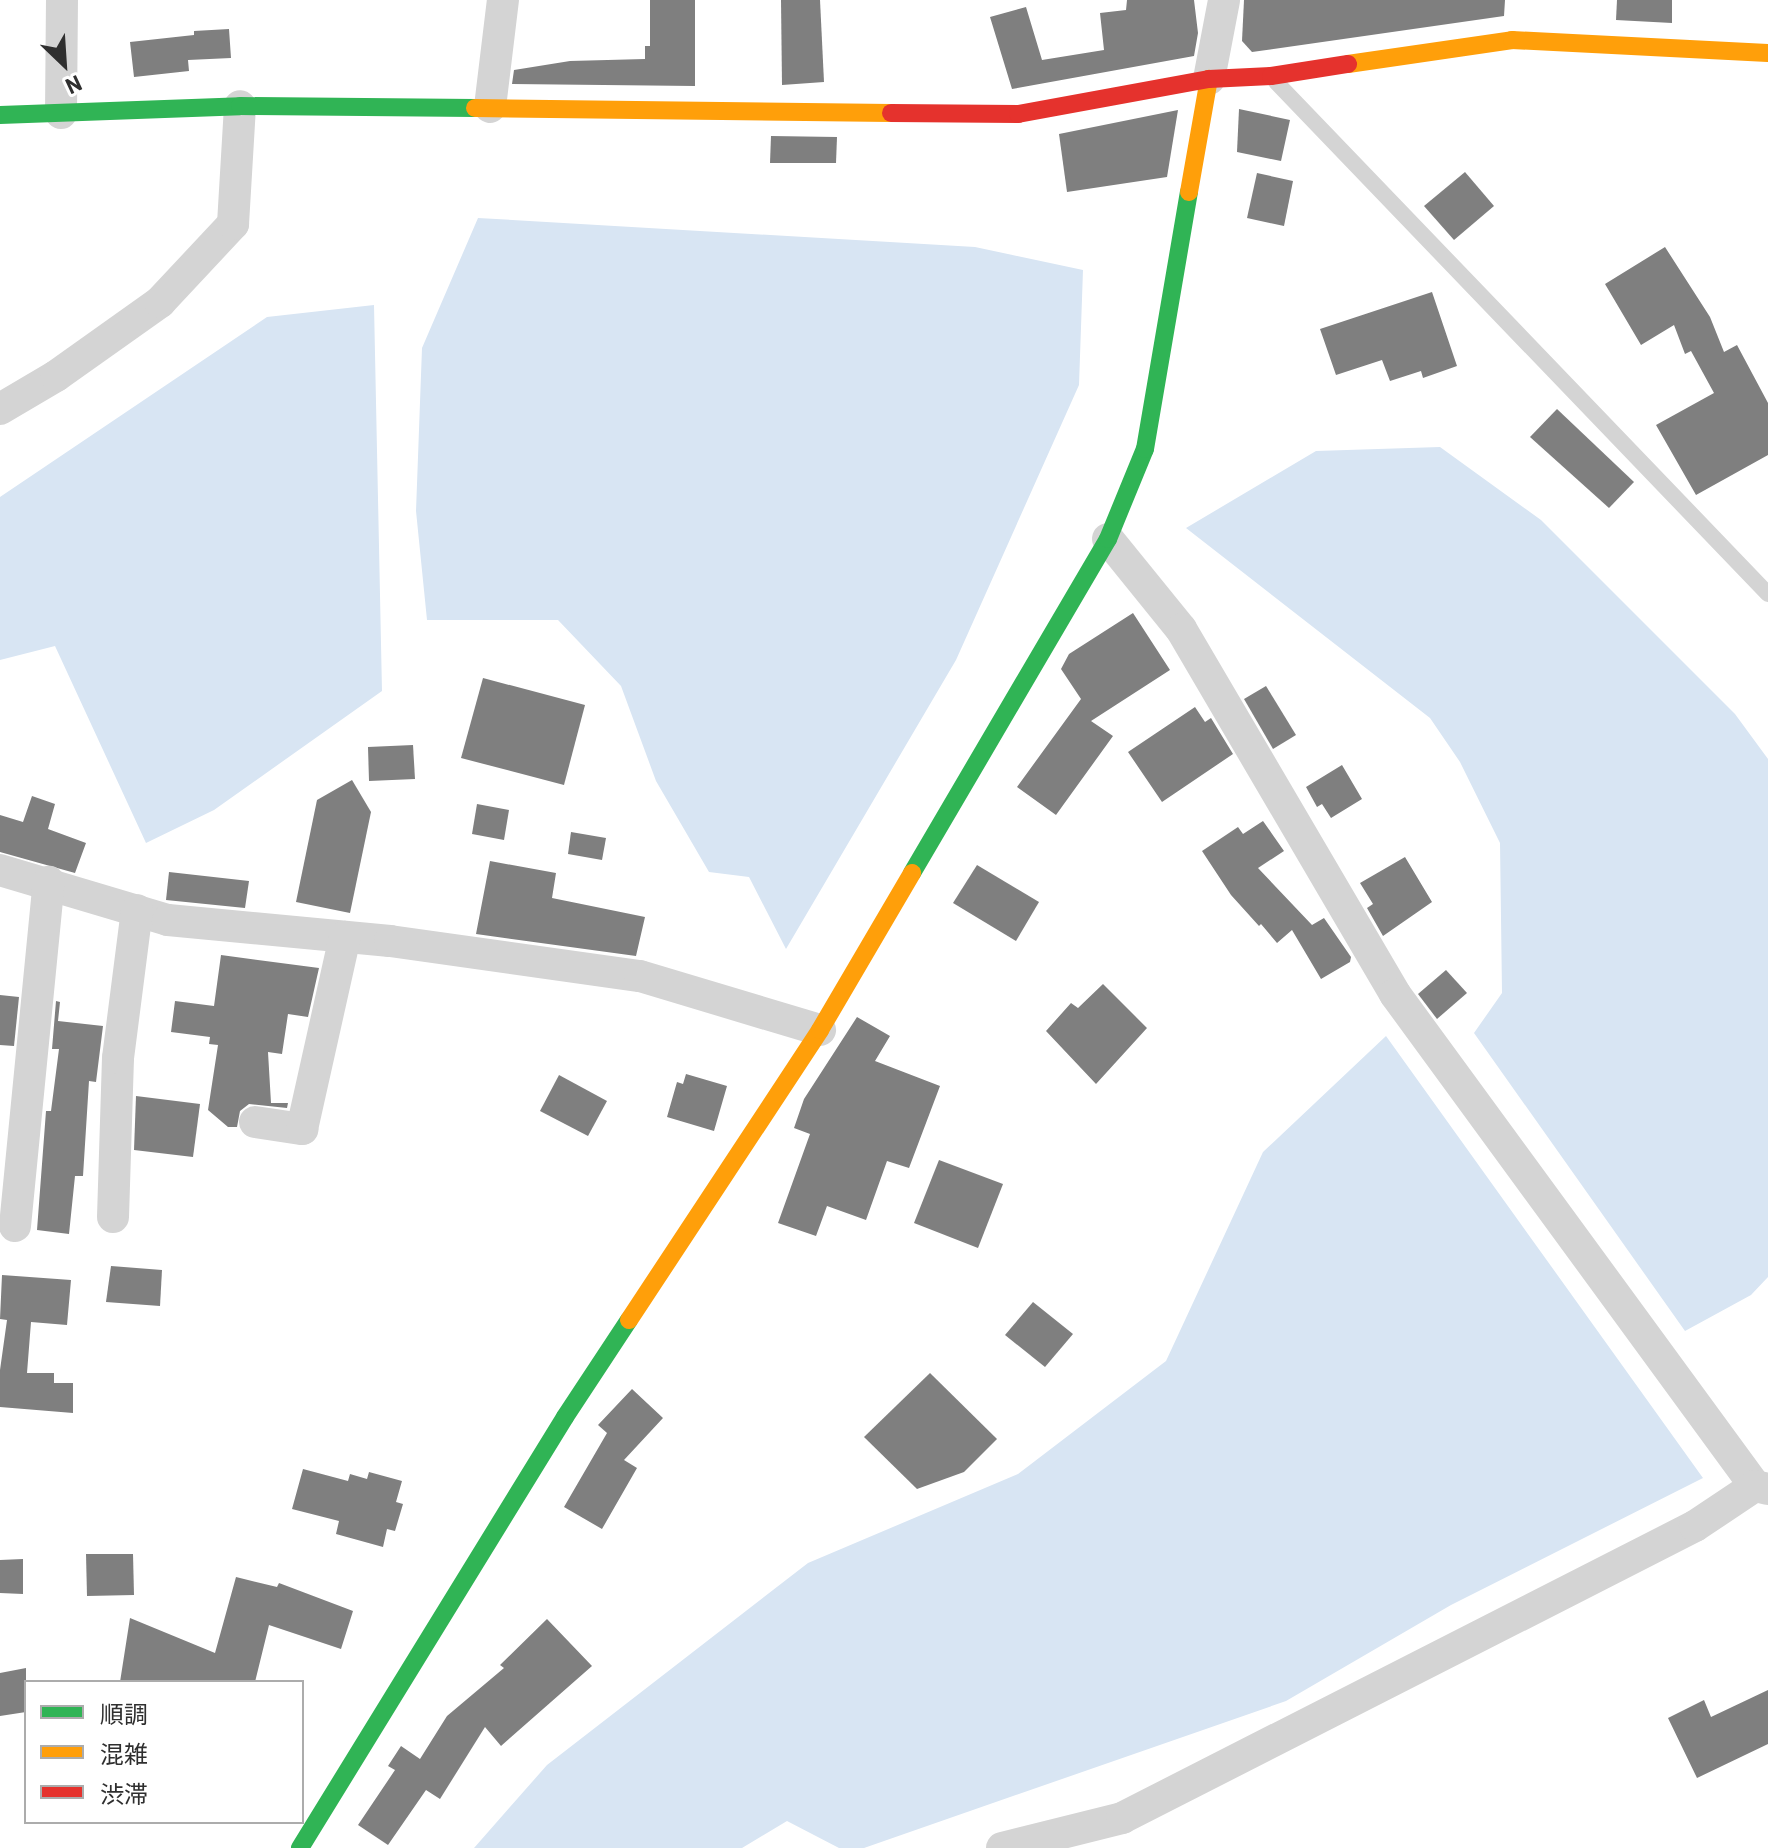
<!DOCTYPE html>
<meta charset="utf-8">
<style>
body{margin:0}
#map{position:relative;width:1768px;height:1848px;overflow:hidden;background:#fff;font-family:Barlow,"Noto Sans JP",sans-serif}
div>[style]{position:absolute}
.water>*{inset:0;background:#d8e5f3}
.building>*{inset:0;background:#7f7f7f}
.lane>*{height:16px;margin:-8px;padding:0 8px;transform-origin:8px;border-radius:8px;background:#d4d4d4}
.street>*{height:32px;margin:-16px;padding:0 16px;transform-origin:16px;border-radius:16px;background:#d4d4d4}
.fast>*{height:18px;margin:-9px;padding:0 9px;transform-origin:9px;border-radius:9px;background:#30b455}
.slow>*{height:18px;margin:-9px;padding:0 9px;transform-origin:9px;border-radius:9px;background:#ff9f0a}
.jam>*{height:18px;margin:-9px;padding:0 9px;transform-origin:9px;border-radius:9px;background:#e5322d}
span{translate:-50% -50%;white-space:nowrap;text-align:center;line-height:1.15;-webkit-text-stroke:8px #fff;paint-order:stroke}
.legend{position:absolute;left:24px;top:1680px;width:280px;height:144px;box-sizing:border-box;background:#fff;border:2px solid #acacac;margin:0;padding:10px 14px;list-style:none;font-size:24px;color:#2f2f2f}
.legend li{display:flex;align-items:center;gap:16px;height:40px}
.legend b{width:40px;border:2px solid #acacac}
.north{position:absolute;left:24px;top:24px;width:80px;height:80px;-webkit-text-stroke:6px #fff;paint-order:stroke;rotate:155deg;font-size:22px;font-weight:700;line-height:32px;text-align:center;color:#2f2f2f}
.north::after{content:'';display:block;margin:auto;width:28px;height:36px;background:#2f2f2f;clip-path:polygon(50% 0,100% 100%,50% 72%,0 100%)}
</style>
<div id="map">
<div class="water">
<i style="clip-path:polygon(478px 218px,975px 247px,1083px 270px,1079px 385px,956px 660px,786px 949px,749px 877px,709px 872px,656px 781px,621px 686px,558px 620px,427px 620px,416px 511px,422px 348px)"></i>
<i style="clip-path:polygon(374px 305px,382px 691px,214px 810px,146px 843px,55px 646px,0 660px,0 497px,267px 317px)"></i>
<i style="clip-path:polygon(1440px 447px,1541px 520px,1735px 714px,1768px 759px,1768px 1277px,1751px 1295px,1685px 1331px,1474px 1033px,1502px 993px,1500px 843px,1460px 762px,1430px 718px,1186px 528px,1316px 451px)"></i>
<i style="clip-path:polygon(1386px 1036px,1703px 1478px,1451px 1605px,1286px 1701px,864px 1848px,839px 1848px,787px 1821px,742px 1848px,474px 1848px,547px 1765px,808px 1563px,1018px 1474px,1166px 1361px,1263px 1152px)"></i>
</div>
<div class="building">
<i style="clip-path:polygon(650px 0,695px 0,695px 86px,512px 84px,514px 70px,570px 61px,645px 59px,645px 46px,650px 46px)"></i>
<i style="clip-path:polygon(781px 0,820px 0,824px 82px,782px 85px)"></i>
<i style="clip-path:polygon(1127px 0,1194px 0,1198px 33px,1194px 56px,1012px 89px,990px 17px,1026px 7px,1042px 60px,1104px 50px,1100px 13px,1126px 10px)"></i>
<i style="clip-path:polygon(1244px 0,1505px 0,1504px 16px,1252px 52px,1242px 41px)"></i>
<i style="clip-path:polygon(1617px 0,1672px 0,1672px 23px,1616px 20px)"></i>
<i style="clip-path:polygon(229px 29px,231px 58px,188px 60px,189px 71px,134px 77px,130px 42px,194px 35px,194px 31px)"></i>
<i style="clip-path:polygon(1239px 109px,1290px 120px,1281px 161px,1237px 152px)"></i>
<i style="clip-path:polygon(1178px 110px,1167px 177px,1067px 192px,1059px 134px)"></i>
<i style="clip-path:polygon(771px 136px,837px 137px,836px 163px,770px 163px)"></i>
<i style="clip-path:polygon(1465px 172px,1494px 206px,1454px 240px,1424px 206px)"></i>
<i style="clip-path:polygon(1257px 173px,1293px 181px,1284px 226px,1247px 218px)"></i>
<i style="clip-path:polygon(1665px 247px,1710px 317px,1724px 352px,1737px 345px,1768px 403px,1768px 455px,1696px 495px,1656px 425px,1714px 393px,1691px 351px,1685px 354px,1674px 325px,1641px 345px,1605px 284px)"></i>
<i style="clip-path:polygon(1432px 292px,1457px 366px,1423px 378px,1421px 371px,1390px 381px,1382px 360px,1336px 375px,1320px 329px)"></i>
<i style="clip-path:polygon(1557px 409px,1634px 482px,1609px 508px,1530px 437px)"></i>
<i style="clip-path:polygon(1133px 613px,1170px 670px,1091px 721px,1113px 736px,1056px 815px,1017px 787px,1081px 699px,1061px 669px,1069px 654px)"></i>
<i style="clip-path:polygon(483px 678px,585px 705px,564px 785px,461px 758px)"></i>
<i style="clip-path:polygon(1266px 686px,1296px 735px,1273px 749px,1244px 699px)"></i>
<i style="clip-path:polygon(1195px 707px,1205px 722px,1211px 718px,1233px 754px,1162px 802px,1128px 752px)"></i>
<i style="clip-path:polygon(413px 745px,415px 779px,369px 781px,368px 747px)"></i>
<i style="clip-path:polygon(1342px 765px,1362px 799px,1331px 818px,1322px 804px,1317px 807px,1306px 787px)"></i>
<i style="clip-path:polygon(352px 780px,371px 812px,350px 913px,296px 902px,317px 800px)"></i>
<i style="clip-path:polygon(32px 796px,55px 804px,48px 829px,86px 843px,75px 873px,0 852px,0 815px,23px 822px)"></i>
<i style="clip-path:polygon(477px 804px,509px 810px,504px 840px,472px 834px)"></i>
<i style="clip-path:polygon(1263px 821px,1284px 851px,1258px 868px,1312px 925px,1324px 918px,1351px 957px,1350px 962px,1321px 979px,1292px 930px,1277px 943px,1261px 924px,1259px 926px,1231px 895px,1202px 851px,1238px 827px,1243px 834px)"></i>
<i style="clip-path:polygon(571px 832px,606px 838px,602px 860px,568px 854px)"></i>
<i style="clip-path:polygon(1405px 857px,1432px 902px,1383px 936px,1367px 908px,1373px 904px,1360px 883px)"></i>
<i style="clip-path:polygon(490px 861px,556px 873px,552px 898px,645px 917px,636px 956px,476px 934px)"></i>
<i style="clip-path:polygon(977px 865px,1039px 902px,1016px 941px,953px 903px)"></i>
<i style="clip-path:polygon(169px 872px,249px 881px,245px 908px,166px 900px)"></i>
<i style="clip-path:polygon(221px 955px,319px 968px,308px 1017px,288px 1014px,282px 1054px,268px 1052px,271px 1103px,288px 1103px,287px 1108px,249px 1104px,240px 1111px,237px 1127px,228px 1127px,208px 1110px,218px 1045px,209px 1044px,210px 1037px,171px 1032px,175px 1001px,214px 1006px)"></i>
<i style="clip-path:polygon(1446px 970px,1467px 993px,1437px 1019px,1418px 994px)"></i>
<i style="clip-path:polygon(1103px 984px,1147px 1028px,1096px 1084px,1046px 1031px,1071px 1003px,1078px 1008px)"></i>
<i style="clip-path:polygon(0 995px,19px 997px,14px 1046px,0 1045px)"></i>
<i style="clip-path:polygon(56px 1001px,60px 1002px,58px 1021px,103px 1026px,96px 1082px,89px 1081px,83px 1176px,75px 1176px,69px 1234px,37px 1230px,46px 1111px,51px 1111px,59px 1049px,52px 1049px)"></i>
<i style="clip-path:polygon(857px 1017px,890px 1036px,875px 1061px,940px 1086px,909px 1168px,887px 1161px,866px 1220px,827px 1206px,816px 1236px,778px 1223px,810px 1134px,794px 1128px,804px 1099px)"></i>
<i style="clip-path:polygon(686px 1074px,727px 1086px,714px 1131px,667px 1117px,677px 1082px,683px 1084px)"></i>
<i style="clip-path:polygon(559px 1075px,607px 1101px,588px 1136px,540px 1111px)"></i>
<i style="clip-path:polygon(136px 1096px,200px 1104px,193px 1157px,134px 1150px)"></i>
<i style="clip-path:polygon(939px 1160px,1003px 1184px,978px 1248px,914px 1223px)"></i>
<i style="clip-path:polygon(111px 1266px,162px 1270px,160px 1306px,106px 1302px)"></i>
<i style="clip-path:polygon(2px 1275px,71px 1280px,67px 1325px,31px 1322px,27px 1373px,54px 1373px,54px 1383px,73px 1383px,73px 1413px,0 1407px,0 1370px,7px 1320px,0 1319px)"></i>
<i style="clip-path:polygon(1033px 1302px,1073px 1334px,1045px 1367px,1005px 1335px)"></i>
<i style="clip-path:polygon(930px 1373px,997px 1439px,964px 1472px,917px 1489px,864px 1437px)"></i>
<i style="clip-path:polygon(632px 1389px,663px 1418px,624px 1460px,637px 1468px,602px 1529px,564px 1507px,607px 1433px,598px 1425px)"></i>
<i style="clip-path:polygon(303px 1469px,348px 1481px,350px 1474px,367px 1479px,369px 1472px,402px 1481px,396px 1502px,403px 1504px,395px 1531px,387px 1529px,383px 1547px,336px 1534px,339px 1521px,292px 1509px)"></i>
<i style="clip-path:polygon(86px 1554px,133px 1554px,134px 1595px,87px 1596px)"></i>
<i style="clip-path:polygon(23px 1559px,23px 1594px,0 1593px,0 1560px)"></i>
<i style="clip-path:polygon(236px 1577px,277px 1587px,279px 1583px,353px 1611px,341px 1649px,269px 1625px,255px 1682px,120px 1682px,130px 1618px,215px 1653px)"></i>
<i style="clip-path:polygon(547px 1619px,592px 1666px,501px 1746px,485px 1727px,440px 1799px,426px 1790px,388px 1845px,358px 1825px,395px 1770px,388px 1766px,401px 1746px,420px 1759px,447px 1716px,504px 1668px,500px 1665px)"></i>
<i style="clip-path:polygon(26px 1668px,26px 1712px,0 1716px,0 1673px)"></i>
<i style="clip-path:polygon(1768px 1690px,1768px 1744px,1697px 1778px,1668px 1718px,1704px 1700px,1711px 1717px)"></i>
</div>
<div class="lane">
<i style="left:1276px;top:82px;width:710px;rotate:46.14deg"></i>
</div>
<div class="street">
<i style="left:1209px;top:79px;width:80px;rotate:-79.2deg"></i>
<i style="left:490px;top:107px;width:108px;rotate:-83.1deg"></i>
<i style="left:61px;top:113px;width:113px;rotate:-89.5deg"></i>
<i style="left:0;top:409px;width:65px;rotate:-30.5deg"></i>
<i style="left:56px;top:376px;width:128px;rotate:-35.4deg"></i>
<i style="left:160px;top:302px;width:107px;rotate:-46.9deg"></i>
<i style="left:233px;top:224px;width:118px;rotate:-86.6deg"></i>
<i style="left:1108px;top:539px;width:116px;rotate:51deg"></i>
<i style="left:1181px;top:629px;width:423px;rotate:59.6deg"></i>
<i style="left:1395px;top:994px;width:610px;rotate:53.81deg"></i>
<i style="left:1755px;top:1486px;width:13px;rotate:13deg"></i>
<i style="left:0;top:870px;width:175px;rotate:16.6deg"></i>
<i style="left:168px;top:920px;width:223px;rotate:5.4deg"></i>
<i style="left:390px;top:941px;width:252px;rotate:8deg"></i>
<i style="left:640px;top:976px;width:188px;rotate:16.7deg"></i>
<i style="left:255px;top:1122px;width:48px;rotate:8.5deg"></i>
<i style="left:302px;top:1129px;width:197px;rotate:-77.4deg"></i>
<i style="left:113px;top:1217px;width:159px;rotate:-88.2deg"></i>
<i style="left:118px;top:1058px;width:149px;rotate:-82.7deg"></i>
<i style="left:15px;top:1226px;width:346px;rotate:-84.4deg"></i>
<i style="left:1002px;top:1848px;width:124px;rotate:-14deg"></i>
<i style="left:1122px;top:1818px;width:643px;rotate:-27deg"></i>
<i style="left:1695px;top:1526px;width:72px;rotate:-33.7deg"></i>
</div>
<div class="fast">
<i style="left:0;top:115px;width:240px;rotate:-2.1deg"></i>
<i style="left:240px;top:106px;width:235px;rotate:0.5deg"></i>
<i style="left:912px;top:873px;width:387px;rotate:-59.6deg"></i>
<i style="left:1108px;top:539px;width:97px;rotate:-67.7deg"></i>
<i style="left:1145px;top:449px;width:261px;rotate:-80.3deg"></i>
<i style="left:300px;top:1848px;width:506px;rotate:-58.41deg"></i>
<i style="left:565px;top:1417px;width:116px;rotate:-56.6deg"></i>
</div>
<div class="slow">
<i style="left:1348px;top:64px;width:166px;rotate:-8.3deg"></i>
<i style="left:1512px;top:40px;width:256px;rotate:2.9deg"></i>
<i style="left:475px;top:108px;width:416px;rotate:0.7deg"></i>
<i style="left:1189px;top:192px;width:115px;rotate:-80deg"></i>
<i style="left:629px;top:1320px;width:347px;rotate:-56.6deg"></i>
<i style="left:820px;top:1030px;width:182px;rotate:-59.6deg"></i>
</div>
<div class="jam">
<i style="left:891px;top:113px;width:127px;rotate:0.5deg"></i>
<i style="left:1018px;top:114px;width:194px;rotate:-10.4deg"></i>
<i style="left:1209px;top:79px;width:62px;rotate:-2.8deg"></i>
<i style="left:1271px;top:76px;width:78px;rotate:-8.9deg"></i>
</div>
<ul class="legend">
<li><b style="height:10px;background:#30b455"></b>順調</li>
<li><b style="height:10px;background:#ff9f0a"></b>混雑</li>
<li><b style="height:10px;background:#e5322d"></b>渋滞</li>
</ul>
<div class="north">N</div>
</div>
